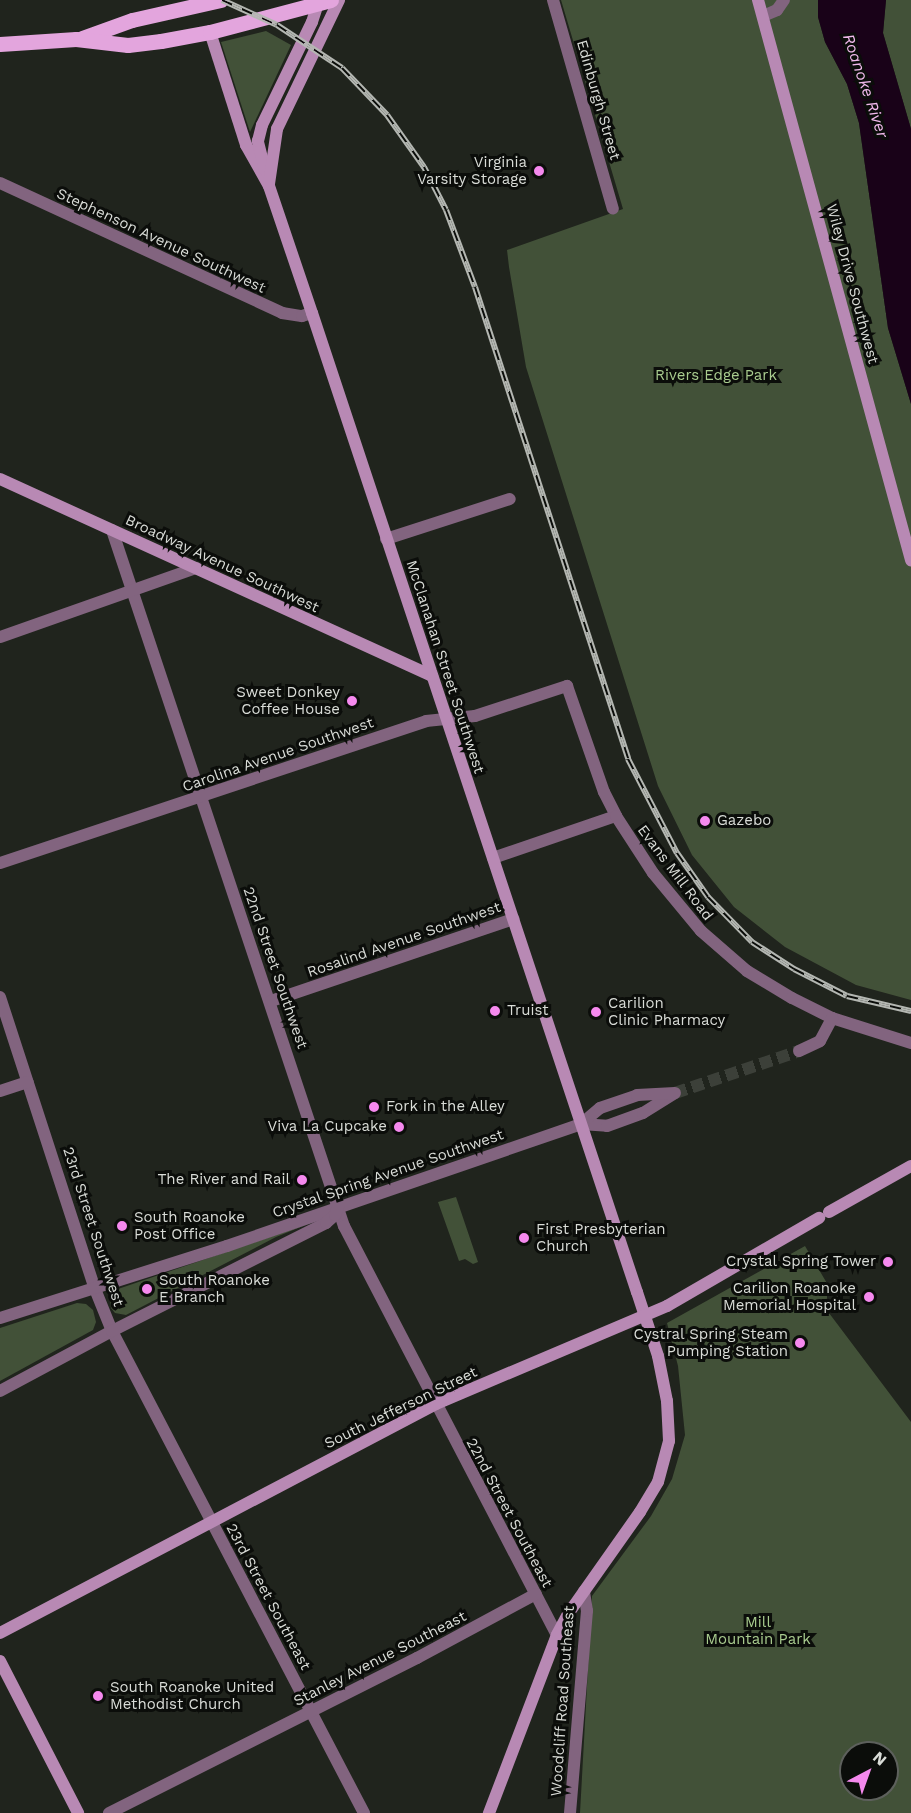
<!DOCTYPE html>
<style>
body{margin:0}
#map{position:relative;width:911px;height:1813px;overflow:hidden;background:#20241d;font-family:"Work Sans",sans-serif}
div>[style]{position:absolute}
.green>*{inset:0;background:#425138}
.water>*{inset:0;background:#190218}
.street-tunnel>*{height:12px;margin-top:-6px;transform-origin:0;background:repeating-linear-gradient(90deg,#3c4039 0 12px,transparent 0 18px)}
.street>*{height:12px;margin:-6px;padding:0 6px;transform-origin:6px;border-radius:6px;background:#82647f}
.secondary>*{height:12px;margin:-6px;padding:0 6px;transform-origin:6px;border-radius:6px;background:#b889b4}
.primary>*{height:15px;margin:-7.5px;padding:0 7.5px;transform-origin:7.5px;border-radius:7.5px;background:#e3a5dd}
.rail>*{height:6px;margin-top:-3px;transform-origin:0;background:repeating-linear-gradient(90deg,#0b0d0a 0 11px,#b4b7b2 0 22px);box-sizing:border-box;border-block:2px solid #b4b7b2}
.dots>*{width:16px;height:16px;translate:-50% -50%;box-sizing:border-box;border:3px solid #0b0d0a;border-radius:50%}
span{translate:-50% -50%;white-space:nowrap;text-align:center;line-height:1.15;-webkit-text-stroke:6px #0b0d0a;paint-order:stroke}
.street-label{font-size:15px;color:#d9dcd7}
.poi-label{font-size:15px;color:#d9dcd7}
.right{translate:-100% -50%;text-align:right}
.left{translate:0 -50%;text-align:left}
.park-label{font-size:15px;color:#a9cc8f}
.water-label{font-size:16px;color:#efb8ea;font-style:italic}
.north{position:absolute;left:839px;top:1741px;width:60px;height:60px;box-sizing:border-box;background:#0b0d0a;border:2px solid #5d605c;border-radius:50%;rotate:41deg;font-size:16px;font-weight:700;line-height:24px;text-align:center;color:#d9dcd7}
.north::after{content:'';display:block;margin:auto;width:21px;height:27px;background:#f589ee;clip-path:polygon(50% 0,100% 100%,50% 72%,0 100%)}
</style>
<div id="map">
<div class="green">
<i style="clip-path:polygon(561px 0,818px 0,818px 17px,825px 42px,847px 84px,859px 123px,888px 328px,911px 404px,911px 1000px,856px 985px,785px 947px,734px 907px,692px 855px,658px 786px,526px 367px,509px 267px,507px 250px,623px 209px)"></i>
<i style="clip-path:polygon(886px 0,911px 0,911px 129px,883px 33px)"></i>
<i style="clip-path:polygon(266px 31px,291px 45px,250px 132px,221px 42px)"></i>
<i style="clip-path:polygon(456px 1197px,478px 1262px,473px 1264px,465px 1259px,459px 1261px,438px 1202px)"></i>
<i style="clip-path:polygon(308px 1224px,276px 1237px,126px 1315px,115px 1313px,111px 1308px,110px 1298px,118px 1289px)"></i>
<i style="clip-path:polygon(evenodd,805px 1246px,828px 1285px,826px 1309px,911px 1422px,911px 1813px,580px 1813px,592px 1596px,651px 1516px,672px 1479px,685px 1435px,678px 1366px,667px 1323px,805px 1246px,851px 1753px,887px 1753px,887px 1789px,851px 1789px,851px 1753px)"></i>
<i style="clip-path:polygon(77px 1303px,86px 1304px,93px 1310px,96px 1322px,93px 1330px,0 1381px,0 1328px)"></i>
</div>
<div class="water">
<i style="clip-path:polygon(818px 0,886px 0,883px 33px,911px 129px,911px 404px,888px 328px,859px 123px,847px 84px,825px 42px,818px 17px)"></i>
</div>
<div class="street-tunnel">
<i style="left:675px;top:1093px;width:131px;rotate:-18.7deg"></i>
</div>
<div class="street">
<i style="left:553px;top:0;width:217px;rotate:74deg"></i>
<i style="left:763px;top:16px;width:15px;rotate:-23deg"></i>
<i style="left:777px;top:10px;width:12px;rotate:-55deg"></i>
<i style="left:0;top:183px;width:311px;rotate:24.7deg"></i>
<i style="left:282px;top:313px;width:20px;rotate:9deg"></i>
<i style="left:302px;top:316px;width:10px;rotate:-17deg"></i>
<i style="left:112px;top:530px;width:734px;rotate:71.57deg"></i>
<i style="left:344px;top:1226px;width:461px;rotate:62.5deg"></i>
<i style="left:386px;top:539px;width:130px;rotate:-17.9deg"></i>
<i style="left:0;top:637px;width:208px;rotate:-19.4deg"></i>
<i style="left:493px;top:858px;width:130px;rotate:-18.9deg"></i>
<i style="left:0;top:863px;width:449px;rotate:-18.4deg"></i>
<i style="left:426px;top:721px;width:49px;rotate:-5.8deg"></i>
<i style="left:475px;top:716px;width:97px;rotate:-18.1deg"></i>
<i style="left:567px;top:686px;width:112px;rotate:70.8deg"></i>
<i style="left:604px;top:792px;width:27px;rotate:63deg"></i>
<i style="left:616px;top:816px;width:68px;rotate:57deg"></i>
<i style="left:653px;top:873px;width:75px;rotate:50.4deg"></i>
<i style="left:701px;top:931px;width:61px;rotate:41deg"></i>
<i style="left:747px;top:971px;width:52px;rotate:31deg"></i>
<i style="left:792px;top:998px;width:45px;rotate:26.6deg"></i>
<i style="left:832px;top:1018px;width:83px;rotate:17.6deg"></i>
<i style="left:0;top:997px;width:307px;rotate:72deg"></i>
<i style="left:95px;top:1289px;width:45px;rotate:68deg"></i>
<i style="left:112px;top:1331px;width:544px;rotate:62.4deg"></i>
<i style="left:271px;top:1001px;width:256px;rotate:-18.7deg"></i>
<i style="left:799px;top:1051px;width:23px;rotate:-25deg"></i>
<i style="left:820px;top:1041px;width:26px;rotate:-62deg"></i>
<i style="left:0;top:1091px;width:29px;rotate:-18deg"></i>
<i style="left:581px;top:1124px;width:26px;rotate:4deg"></i>
<i style="left:607px;top:1126px;width:38px;rotate:-20deg"></i>
<i style="left:643px;top:1113px;width:36px;rotate:-32deg"></i>
<i style="left:0;top:1318px;width:238px;rotate:-17.6deg"></i>
<i style="left:227px;top:1246px;width:374px;rotate:-19deg"></i>
<i style="left:581px;top:1124px;width:25px;rotate:-40deg"></i>
<i style="left:600px;top:1108px;width:39px;rotate:-19deg"></i>
<i style="left:637px;top:1095px;width:38px;rotate:-3deg"></i>
<i style="left:0;top:1391px;width:127px;rotate:-28.2deg"></i>
<i style="left:112px;top:1331px;width:240px;rotate:-26.8deg"></i>
<i style="left:326px;top:1223px;width:12px;rotate:-42deg"></i>
<i style="left:335px;top:1215px;width:9px;rotate:-69deg"></i>
<i style="left:109px;top:1813px;width:345px;rotate:-26.7deg"></i>
<i style="left:417px;top:1658px;width:135px;rotate:-28.3deg"></i>
<i style="left:570px;top:1813px;width:203px;rotate:-85.2deg"></i>
<i style="left:587px;top:1611px;width:20px;rotate:-99deg"></i>
</div>
<div class="secondary">
<i style="left:758px;top:0;width:581px;rotate:74.72deg"></i>
<i style="left:210px;top:32px;width:119px;rotate:72.3deg"></i>
<i style="left:246px;top:145px;width:47px;rotate:60.7deg"></i>
<i style="left:269px;top:186px;width:134px;rotate:71.3deg"></i>
<i style="left:312px;top:313px;width:1032px;rotate:71.64deg"></i>
<i style="left:637px;top:1292px;width:67px;rotate:71.8deg"></i>
<i style="left:658px;top:1356px;width:46px;rotate:78.7deg"></i>
<i style="left:667px;top:1401px;width:40px;rotate:87.1deg"></i>
<i style="left:669px;top:1441px;width:42px;rotate:105deg"></i>
<i style="left:658px;top:1482px;width:35px;rotate:121deg"></i>
<i style="left:640px;top:1512px;width:125px;rotate:125.2deg"></i>
<i style="left:568px;top:1614px;width:24px;rotate:118deg"></i>
<i style="left:557px;top:1635px;width:191px;rotate:110.9deg"></i>
<i style="left:265px;top:170px;width:30px;rotate:-104deg"></i>
<i style="left:258px;top:141px;width:16px;rotate:-76deg"></i>
<i style="left:262px;top:125px;width:114px;rotate:-64.1deg"></i>
<i style="left:312px;top:22px;width:23px;rotate:-72deg"></i>
<i style="left:269px;top:184px;width:56px;rotate:-81.7deg"></i>
<i style="left:277px;top:129px;width:143px;rotate:-64.3deg"></i>
<i style="left:0;top:479px;width:475px;rotate:24.5deg"></i>
<i style="left:829px;top:1212px;width:94px;rotate:-29.3deg"></i>
<i style="left:0;top:1633px;width:492px;rotate:-27.7deg"></i>
<i style="left:436px;top:1404px;width:251px;rotate:-23deg"></i>
<i style="left:667px;top:1306px;width:176px;rotate:-30.1deg"></i>
<i style="left:0;top:1661px;width:171px;rotate:62.8deg"></i>
</div>
<div class="primary">
<i style="left:82px;top:38px;width:53px;rotate:-19.8deg"></i>
<i style="left:132px;top:20px;width:91px;rotate:-12.7deg"></i>
<i style="left:0;top:44px;width:76px;rotate:-3.8deg"></i>
<i style="left:76px;top:39px;width:52px;rotate:6.6deg"></i>
<i style="left:128px;top:45px;width:33px;rotate:-7deg"></i>
<i style="left:161px;top:41px;width:50px;rotate:-10.4deg"></i>
<i style="left:210px;top:32px;width:125px;rotate:-14.8deg"></i>
</div>
<div class="rail">
<i style="left:222px;top:0;width:60px;rotate:24.4deg"></i>
<i style="left:277px;top:25px;width:78px;rotate:33.5deg"></i>
<i style="left:342px;top:68px;width:65px;rotate:46.2deg"></i>
<i style="left:387px;top:115px;width:64px;rotate:54.6deg"></i>
<i style="left:424px;top:167px;width:48px;rotate:62.9deg"></i>
<i style="left:446px;top:210px;width:82px;rotate:69.4deg"></i>
<i style="left:475px;top:287px;width:496px;rotate:72deg"></i>
<i style="left:628px;top:759px;width:106px;rotate:62.5deg"></i>
<i style="left:677px;top:853px;width:54px;rotate:54.8deg"></i>
<i style="left:708px;top:897px;width:63px;rotate:45.6deg"></i>
<i style="left:752px;top:942px;width:50px;rotate:32.7deg"></i>
<i style="left:794px;top:969px;width:59px;rotate:27deg"></i>
<i style="left:847px;top:996px;width:66px;rotate:13.2deg"></i>
</div>
<div class="dots">
<i style="left:539px;top:171px;background:#f589ee"></i>
<i style="left:352px;top:701px;background:#f589ee"></i>
<i style="left:705px;top:821px;background:#f589ee"></i>
<i style="left:495px;top:1011px;background:#f589ee"></i>
<i style="left:596px;top:1012px;background:#f589ee"></i>
<i style="left:374px;top:1107px;background:#f589ee"></i>
<i style="left:399px;top:1127px;background:#f589ee"></i>
<i style="left:302px;top:1180px;background:#f589ee"></i>
<i style="left:122px;top:1226px;background:#f589ee"></i>
<i style="left:524px;top:1238px;background:#f589ee"></i>
<i style="left:888px;top:1262px;background:#f589ee"></i>
<i style="left:147px;top:1289px;background:#f589ee"></i>
<i style="left:869px;top:1297px;background:#f589ee"></i>
<i style="left:800px;top:1343px;background:#f589ee"></i>
<i style="left:98px;top:1696px;background:#f589ee"></i>
</div>
<div class="street-label">
<span style="left:598px;top:100px;rotate:74deg">Edinburgh Street</span>
<span style="left:161px;top:241px;rotate:25deg">Stephenson Avenue Southwest</span>
<span style="left:852px;top:284px;rotate:75deg">Wiley Drive Southwest</span>
<span style="left:222px;top:564px;rotate:25deg">Broadway Avenue Southwest</span>
<span style="left:445px;top:667px;rotate:72deg">McClanahan Street Southwest</span>
<span style="left:278px;top:755px;rotate:-19deg">Carolina Avenue Southwest</span>
<span style="left:675px;top:873px;rotate:53deg">Evans Mill Road</span>
<span style="left:404px;top:940px;rotate:-19deg">Rosalind Avenue Southwest</span>
<span style="left:275px;top:968px;rotate:71deg">22nd Street Southwest</span>
<span style="left:388px;top:1174px;rotate:-19deg">Crystal Spring Avenue Southwest</span>
<span style="left:93px;top:1227px;rotate:72deg">23rd Street Southwest</span>
<span style="left:401px;top:1408px;rotate:-26deg">South Jefferson Street</span>
<span style="left:509px;top:1513px;rotate:62deg">22nd Street Southeast</span>
<span style="left:268px;top:1597px;rotate:62deg">23rd Street Southeast</span>
<span style="left:380px;top:1659px;rotate:-27deg">Stanley Avenue Southeast</span>
<span style="left:563px;top:1701px;rotate:-86deg">Woodcliff Road Southeast</span>
</div>
<div class="poi-label">
<span class="right" style="left:527px;top:171px">Virginia<br>Varsity Storage</span>
<span class="right" style="left:340px;top:701px">Sweet Donkey<br>Coffee House</span>
<span class="left" style="left:717px;top:821px">Gazebo</span>
<span class="left" style="left:608px;top:1012px">Carilion<br>Clinic Pharmacy</span>
<span class="left" style="left:507px;top:1011px">Truist</span>
<span class="left" style="left:386px;top:1107px">Fork in the Alley</span>
<span class="right" style="left:387px;top:1127px">Viva La Cupcake</span>
<span class="right" style="left:290px;top:1180px">The River and Rail</span>
<span class="left" style="left:134px;top:1226px">South Roanoke<br>Post Office</span>
<span class="left" style="left:536px;top:1238px">First Presbyterian<br>Church</span>
<span class="right" style="left:876px;top:1262px">Crystal Spring Tower</span>
<span class="left" style="left:159px;top:1289px">South Roanoke<br>E Branch</span>
<span class="right" style="left:856px;top:1297px">Carilion Roanoke<br>Memorial Hospital</span>
<span class="right" style="left:788px;top:1343px">Cystral Spring Steam<br>Pumping Station</span>
<span class="left" style="left:110px;top:1696px">South Roanoke United<br>Methodist Church</span>
</div>
<div class="park-label">
<span style="left:716px;top:376px">Rivers Edge Park</span>
<span style="left:758px;top:1631px">Mill<br>Mountain Park</span>
</div>
<div class="water-label">
<span style="left:865px;top:86px;rotate:71deg">Roanoke River</span>
</div>
<div class="north">N</div>
</div>
